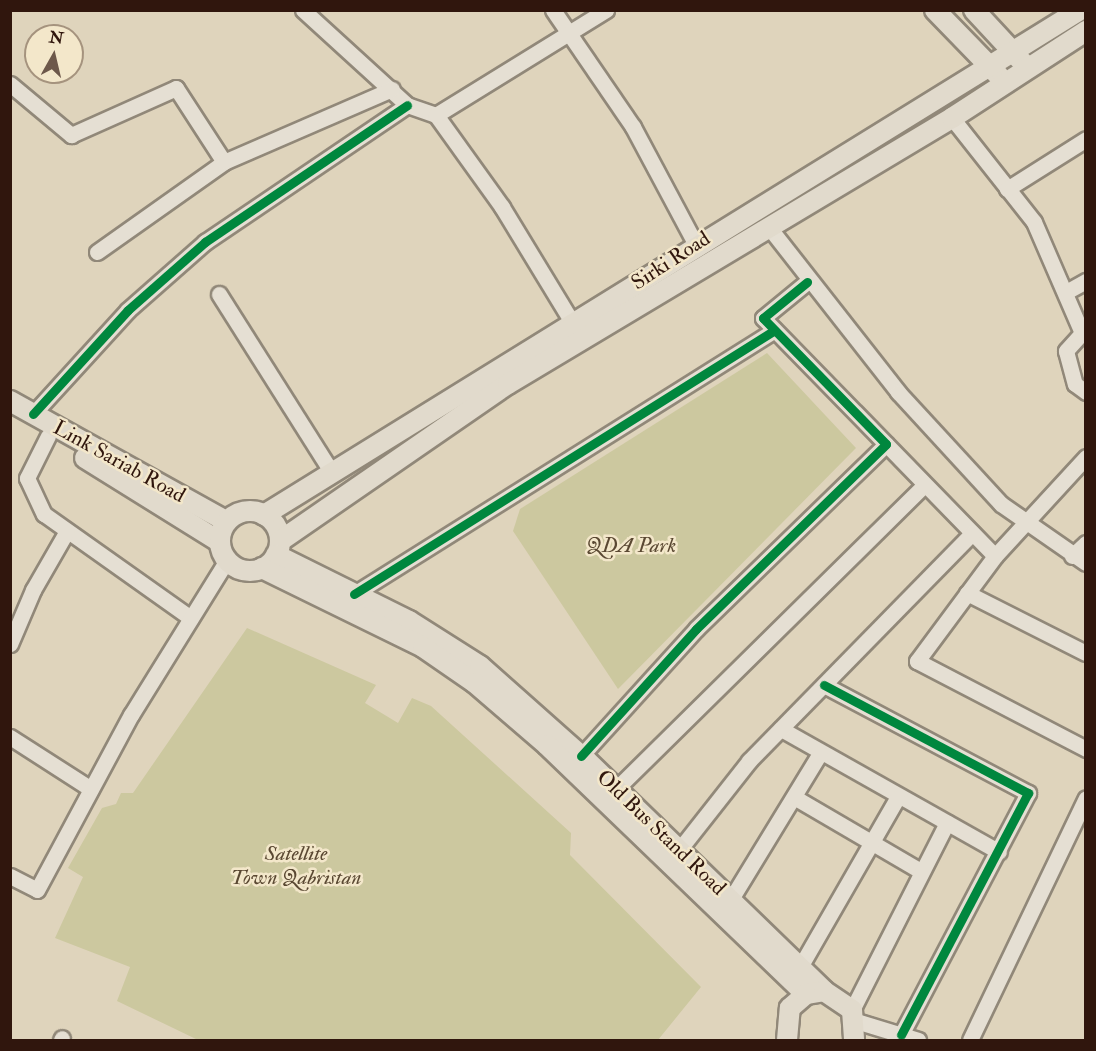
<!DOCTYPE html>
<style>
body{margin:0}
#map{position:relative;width:1096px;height:1051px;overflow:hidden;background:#dfd4bc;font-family:"IM FELL Double Pica",serif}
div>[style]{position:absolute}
.green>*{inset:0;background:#ccc89f}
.roads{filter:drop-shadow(2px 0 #918879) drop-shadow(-2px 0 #918879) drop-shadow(0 2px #918879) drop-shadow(0 -2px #918879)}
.minor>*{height:15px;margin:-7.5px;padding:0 7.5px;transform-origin:7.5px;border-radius:7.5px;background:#e5dfd3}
.major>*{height:20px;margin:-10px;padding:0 10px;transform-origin:10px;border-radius:10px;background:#e1dacc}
.major>.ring{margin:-10px;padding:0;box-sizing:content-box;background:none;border:20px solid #e1dacc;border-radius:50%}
.cycleway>*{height:9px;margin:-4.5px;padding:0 4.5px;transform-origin:4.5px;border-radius:4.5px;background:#00873e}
span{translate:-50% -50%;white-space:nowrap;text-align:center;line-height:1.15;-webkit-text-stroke:5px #f3e7ca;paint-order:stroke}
.street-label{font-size:21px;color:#30160d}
.park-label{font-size:21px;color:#5a4832;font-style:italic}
.frame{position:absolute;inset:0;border:12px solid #30160d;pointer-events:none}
.north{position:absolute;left:24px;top:24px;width:60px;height:60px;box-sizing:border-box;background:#f3e7ca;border:2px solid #a5937e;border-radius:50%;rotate:8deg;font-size:16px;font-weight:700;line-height:24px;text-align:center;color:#30160d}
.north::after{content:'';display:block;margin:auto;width:21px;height:27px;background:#6d584a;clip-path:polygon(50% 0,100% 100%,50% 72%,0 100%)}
</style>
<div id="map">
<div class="green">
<i style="clip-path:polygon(767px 353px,856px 448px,618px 689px,513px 531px,520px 509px)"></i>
<i style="clip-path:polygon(247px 628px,376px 685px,365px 703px,398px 723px,412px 698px,431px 706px,571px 833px,570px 855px,701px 987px,658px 1040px,198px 1040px,117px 1001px,130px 967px,55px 938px,83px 877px,68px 868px,102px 808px,116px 804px,121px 793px,133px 793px)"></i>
</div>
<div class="roads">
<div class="minor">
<i style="left:303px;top:10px;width:141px;rotate:42.4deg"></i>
<i style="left:407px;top:105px;width:31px;rotate:19deg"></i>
<i style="left:436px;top:115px;width:113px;rotate:54.3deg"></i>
<i style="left:502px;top:207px;width:137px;rotate:58.7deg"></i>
<i style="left:553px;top:10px;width:142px;rotate:55.6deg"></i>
<i style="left:633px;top:127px;width:134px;rotate:61.9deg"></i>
<i style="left:10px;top:84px;width:80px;rotate:39.9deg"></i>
<i style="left:71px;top:135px;width:115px;rotate:-24.1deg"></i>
<i style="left:176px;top:88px;width:88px;rotate:57deg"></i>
<i style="left:436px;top:115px;width:200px;rotate:-31.7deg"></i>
<i style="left:952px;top:118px;width:132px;rotate:51.7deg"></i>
<i style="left:1034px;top:222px;width:121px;rotate:66.6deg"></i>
<i style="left:1082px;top:333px;width:24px;rotate:132deg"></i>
<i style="left:1066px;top:351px;width:34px;rotate:75deg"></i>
<i style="left:1075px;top:384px;width:14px;rotate:36deg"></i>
<i style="left:1007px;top:189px;width:93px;rotate:-32.3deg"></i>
<i style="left:768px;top:226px;width:211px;rotate:51.9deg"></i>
<i style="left:898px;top:392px;width:152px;rotate:47.4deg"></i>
<i style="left:1001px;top:504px;width:103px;rotate:34.8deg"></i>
<i style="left:97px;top:252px;width:156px;rotate:-35.3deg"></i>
<i style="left:224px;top:162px;width:183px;rotate:-23.5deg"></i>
<i style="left:1066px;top:292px;width:23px;rotate:-29deg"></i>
<i style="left:219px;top:294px;width:212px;rotate:57.7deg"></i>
<i style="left:33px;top:414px;width:141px;rotate:-47.6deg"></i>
<i style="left:128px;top:310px;width:103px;rotate:-41.4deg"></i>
<i style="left:205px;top:242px;width:244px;rotate:-34.1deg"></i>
<i style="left:48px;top:436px;width:47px;rotate:116.6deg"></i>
<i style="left:27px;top:478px;width:40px;rotate:65deg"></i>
<i style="left:44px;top:514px;width:180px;rotate:35.3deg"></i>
<i style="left:886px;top:444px;width:156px;rotate:45.8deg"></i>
<i style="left:1086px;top:457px;width:134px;rotate:132.6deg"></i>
<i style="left:995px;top:556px;width:131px;rotate:126.6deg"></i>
<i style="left:917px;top:661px;width:191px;rotate:27.5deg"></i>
<i style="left:1072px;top:556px;width:19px;rotate:-43deg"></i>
<i style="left:967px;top:593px;width:133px;rotate:26.8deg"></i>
<i style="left:354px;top:594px;width:496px;rotate:-32.1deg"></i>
<i style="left:10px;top:644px;width:59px;rotate:-66.9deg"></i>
<i style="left:33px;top:590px;width:68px;rotate:-60deg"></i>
<i style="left:824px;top:685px;width:231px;rotate:27.9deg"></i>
<i style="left:1028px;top:793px;width:273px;rotate:117.7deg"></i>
<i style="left:781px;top:729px;width:250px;rotate:29.4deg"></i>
<i style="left:10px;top:737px;width:96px;rotate:32.7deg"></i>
<i style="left:581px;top:756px;width:171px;rotate:-47.8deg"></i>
<i style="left:696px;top:629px;width:265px;rotate:-44.2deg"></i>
<i style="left:886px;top:444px;width:176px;rotate:-134.3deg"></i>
<i style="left:763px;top:318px;width:57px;rotate:-39.3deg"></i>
<i style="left:616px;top:789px;width:433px;rotate:-44.6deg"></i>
<i style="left:794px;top:797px;width:145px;rotate:30.3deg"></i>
<i style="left:679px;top:850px;width:113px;rotate:-51.8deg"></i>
<i style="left:749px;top:761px;width:319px;rotate:-45.6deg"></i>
<i style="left:10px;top:876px;width:30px;rotate:27deg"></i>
<i style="left:37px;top:890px;width:199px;rotate:-61.8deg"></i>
<i style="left:131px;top:715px;width:182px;rotate:-58.2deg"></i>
<i style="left:731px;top:899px;width:171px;rotate:-58.6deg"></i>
<i style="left:800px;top:967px;width:195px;rotate:-60.1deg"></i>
<i style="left:852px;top:1010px;width:210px;rotate:-63.1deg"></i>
<i style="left:856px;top:1021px;width:65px;rotate:17deg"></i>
<i style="left:61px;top:1040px;width:2px;rotate:-63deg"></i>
<i style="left:970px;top:1040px;width:268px;rotate:-64.4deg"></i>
</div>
<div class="major">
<i style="left:935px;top:10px;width:92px;rotate:45.9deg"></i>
<i style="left:974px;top:10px;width:72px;rotate:47.2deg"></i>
<i style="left:10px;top:401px;width:248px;rotate:29.1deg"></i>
<i style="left:85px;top:458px;width:159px;rotate:31.9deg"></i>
<i class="ring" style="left:220px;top:511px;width:40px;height:40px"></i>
<i style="left:264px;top:515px;width:960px;rotate:-31.75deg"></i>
<i style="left:280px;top:541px;width:277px;rotate:-34.6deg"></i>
<i style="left:508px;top:384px;width:518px;rotate:-30.93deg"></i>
<i style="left:952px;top:118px;width:160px;rotate:-33deg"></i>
<i style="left:276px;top:555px;width:148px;rotate:26.4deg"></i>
<i style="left:409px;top:621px;width:84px;rotate:32.4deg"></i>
<i style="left:480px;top:666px;width:143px;rotate:41.6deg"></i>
<i style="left:587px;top:761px;width:330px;rotate:44.1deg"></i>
<i style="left:262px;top:568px;width:179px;rotate:26.1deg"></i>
<i style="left:423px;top:647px;width:63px;rotate:34.7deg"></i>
<i style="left:475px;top:683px;width:95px;rotate:40.7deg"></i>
<i style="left:547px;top:745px;width:359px;rotate:43.9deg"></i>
<i style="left:787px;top:1040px;width:32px;rotate:-85deg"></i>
<i style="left:790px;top:1008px;width:21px;rotate:-41deg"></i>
<i style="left:806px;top:994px;width:18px;rotate:-9deg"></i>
<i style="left:824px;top:991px;width:34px;rotate:34deg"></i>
<i style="left:852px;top:1010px;width:30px;rotate:86deg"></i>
</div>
</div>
<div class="cycleway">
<i style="left:33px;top:414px;width:141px;rotate:-47.6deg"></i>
<i style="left:128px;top:310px;width:103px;rotate:-41.4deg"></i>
<i style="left:205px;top:242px;width:244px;rotate:-34.1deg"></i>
<i style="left:354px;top:594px;width:496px;rotate:-32.1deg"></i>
<i style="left:824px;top:685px;width:231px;rotate:27.9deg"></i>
<i style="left:1028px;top:793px;width:273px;rotate:117.7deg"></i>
<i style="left:581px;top:756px;width:171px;rotate:-47.8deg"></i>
<i style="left:696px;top:629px;width:265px;rotate:-44.2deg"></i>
<i style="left:886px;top:444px;width:176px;rotate:-134.3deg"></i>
<i style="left:763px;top:318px;width:57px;rotate:-39.3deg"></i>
</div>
<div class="street-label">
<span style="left:671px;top:261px;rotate:-33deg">Sirki Road</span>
<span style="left:119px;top:462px;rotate:29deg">Link Sariab Road</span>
<span style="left:661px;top:833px;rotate:44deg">Old Bus Stand Road</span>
</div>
<div class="park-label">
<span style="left:631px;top:546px">QDA Park</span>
<span style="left:296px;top:866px">Satellite<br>Town Qabristan</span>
</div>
<div class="frame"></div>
<div class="north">N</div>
</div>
